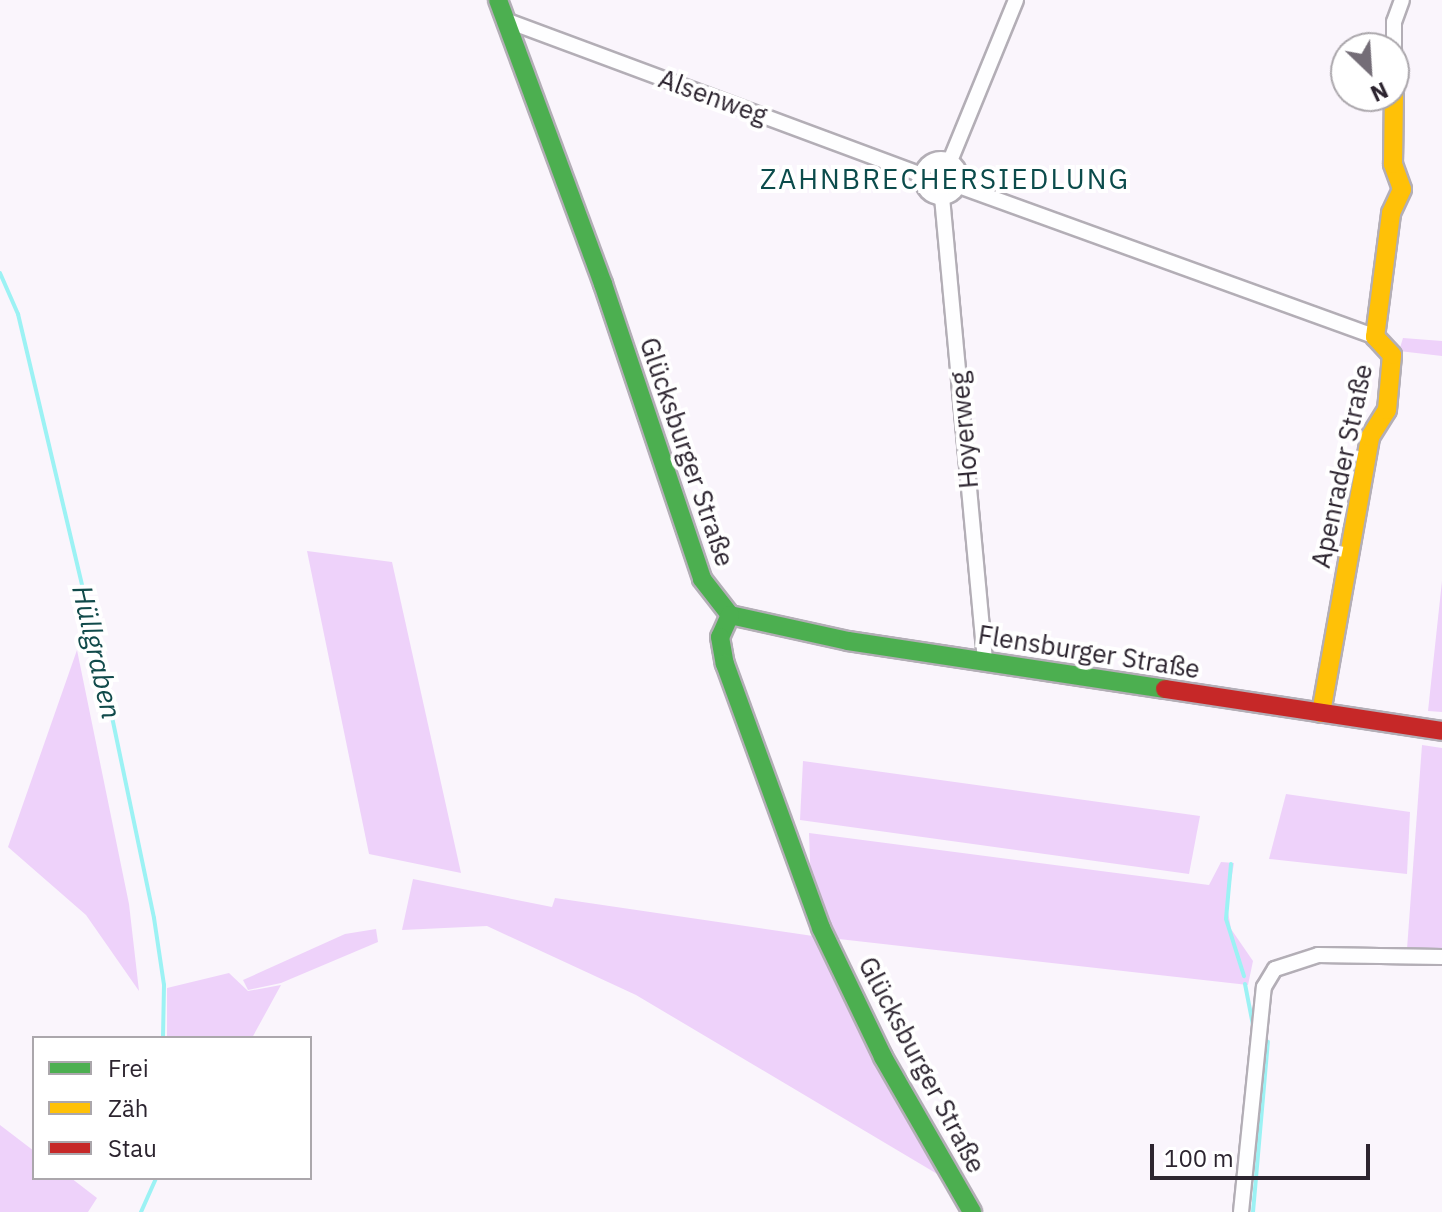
<!DOCTYPE html>
<meta charset="utf-8">
<style>
body{margin:0}
#map{position:relative;width:1442px;height:1212px;overflow:hidden;background:#faf5fc;font-family:"IBM Plex Sans",sans-serif}
div>[style]{position:absolute}
.green>*{inset:0;background:#eed2fa}
.stream>*{height:4px;margin:-2px;padding:0 2px;transform-origin:2px;border-radius:2px;background:#9cf2f4}
.roads{filter:drop-shadow(2px 0 #b3aeb6) drop-shadow(-2px 0 #b3aeb6) drop-shadow(0 2px #b3aeb6) drop-shadow(0 -2px #b3aeb6)}
.street>*{height:14px;margin:-7px;padding:0 7px;transform-origin:7px;border-radius:7px;background:#fefeff}
.street>.ring{margin:-7px;padding:0;box-sizing:content-box;background:none;border:14px solid #fefeff;border-radius:50%}
.fast>*{height:18px;margin:-9px;padding:0 9px;transform-origin:9px;border-radius:9px;background:#4caf50}
.slow>*{height:18px;margin:-9px;padding:0 9px;transform-origin:9px;border-radius:9px;background:#ffc107}
.jam>*{height:18px;margin:-9px;padding:0 9px;transform-origin:9px;border-radius:9px;background:#c62828}
span{translate:-50% -50%;white-space:nowrap;text-align:center;line-height:1.15;-webkit-text-stroke:8px #fff;paint-order:stroke}
.street-label{font-size:26px;color:#2c242f}
.neighbourhood-label{font-size:28px;color:#0b4b4b;letter-spacing:2px}
.water-label{font-size:28px;color:#104a4a;font-style:italic}
.legend{position:absolute;left:32px;top:1036px;width:280px;height:144px;box-sizing:border-box;background:#fff;border:2px solid #aba7ac;margin:0;padding:10px 14px;list-style:none;font-size:24px;color:#2c242f}
.legend li{display:flex;align-items:center;gap:16px;height:40px}
.legend b{width:40px;border:2px solid #aba7ac}
.north{position:absolute;left:1330px;top:32px;width:80px;height:80px;box-sizing:border-box;background:#fff;border:2px solid #aba7ac;border-radius:50%;rotate:155deg;font-size:22px;font-weight:700;line-height:32px;text-align:center;color:#2c242f}
.north::after{content:'';display:block;margin:auto;width:28px;height:36px;background:#746d77;clip-path:polygon(50% 0,100% 100%,50% 72%,0 100%)}
.scale{position:absolute;left:1150px;top:1144px;width:220px;height:36px;box-sizing:border-box;border:4px solid #2c242f;border-top:0;padding-left:10px;font-size:24px;line-height:28px;white-space:nowrap;color:#2c242f;-webkit-text-stroke:6px #fff;paint-order:stroke}
</style>
<div id="map">
<div class="green">
<i style="clip-path:polygon(1403px 338px,1442px 341px,1442px 356px,1399px 351px)"></i>
<i style="clip-path:polygon(307px 551px,392px 562px,461px 873px,369px 854px)"></i>
<i style="clip-path:polygon(1442px 581px,1442px 712px,1428px 711px)"></i>
<i style="clip-path:polygon(77px 650px,129px 904px,139px 991px,86px 915px,8px 847px)"></i>
<i style="clip-path:polygon(1422px 745px,1442px 748px,1442px 951px,1407px 949px)"></i>
<i style="clip-path:polygon(803px 761px,1200px 816px,1189px 874px,800px 820px)"></i>
<i style="clip-path:polygon(1286px 794px,1410px 812px,1407px 874px,1269px 859px)"></i>
<i style="clip-path:polygon(809px 833px,1209px 885px,1221px 862px,1234px 863px,1227px 906px,1231px 929px,1253px 961px,1248px 985px,830px 938px,811px 887px)"></i>
<i style="clip-path:polygon(413px 879px,552px 907px,555px 898px,813px 936px,944px 1178px,636px 995px,487px 926px,402px 930px)"></i>
<i style="clip-path:polygon(376px 929px,378px 942px,281px 983px,248px 990px,243px 980px,345px 934px)"></i>
<i style="clip-path:polygon(229px 973px,248px 991px,281px 985px,252px 1038px,167px 1038px,167px 988px)"></i>
<i style="clip-path:polygon(0 1125px,34px 1151px,34px 1178px,71px 1178px,97px 1198px,88px 1212px,0 1212px)"></i>
</div>
<div class="stream">
<i style="left:0;top:273px;width:45px;rotate:66.3deg"></i>
<i style="left:18px;top:314px;width:365px;rotate:76.7deg"></i>
<i style="left:102px;top:669px;width:254px;rotate:78.2deg"></i>
<i style="left:154px;top:918px;width:68px;rotate:81.5deg"></i>
<i style="left:164px;top:985px;width:53px;rotate:91.1deg"></i>
<i style="left:1231px;top:864px;width:55px;rotate:95.2deg"></i>
<i style="left:1226px;top:919px;width:60px;rotate:72.5deg"></i>
<i style="left:1245px;top:984px;width:42px;rotate:79deg"></i>
<i style="left:141px;top:1212px;width:37px;rotate:-66deg"></i>
<i style="left:1253px;top:1212px;width:171px;rotate:-85deg"></i>
</div>
<div class="roads">
<div class="street">
<i style="left:505px;top:20px;width:445px;rotate:20.4deg"></i>
<i style="left:1394px;top:67px;width:45px;rotate:-90deg"></i>
<i style="left:1394px;top:22px;width:23px;rotate:-70deg"></i>
<i class="ring" style="left:922px;top:159px;width:24px;height:24px"></i>
<i style="left:950px;top:161px;width:174px;rotate:-67.7deg"></i>
<i style="left:959px;top:186px;width:443px;rotate:19.9deg"></i>
<i style="left:942px;top:197px;width:467px;rotate:84.7deg"></i>
<i style="left:1241px;top:1212px;width:226px;rotate:-84.2deg"></i>
<i style="left:1264px;top:987px;width:21px;rotate:-59deg"></i>
<i style="left:1275px;top:969px;width:45px;rotate:-18deg"></i>
<i style="left:1318px;top:955px;width:124px;rotate:0.9deg"></i>
</div>
<div class="fast">
<i style="left:498px;top:0;width:303px;rotate:69.7deg"></i>
<i style="left:603px;top:284px;width:311px;rotate:71.4deg"></i>
<i style="left:702px;top:579px;width:46px;rotate:52.1deg"></i>
<i style="left:730px;top:615px;width:121px;rotate:12.4deg"></i>
<i style="left:848px;top:641px;width:321px;rotate:8.6deg"></i>
<i style="left:730px;top:615px;width:24px;rotate:114deg"></i>
<i style="left:720px;top:637px;width:27px;rotate:80deg"></i>
<i style="left:725px;top:664px;width:281px;rotate:70deg"></i>
<i style="left:821px;top:928px;width:143px;rotate:64.3deg"></i>
<i style="left:883px;top:1057px;width:179px;rotate:60.1deg"></i>
</div>
<div class="slow">
<i style="left:1321px;top:713px;width:280px;rotate:-79.9deg"></i>
<i style="left:1370px;top:437px;width:32px;rotate:-58deg"></i>
<i style="left:1387px;top:410px;width:55px;rotate:-84.8deg"></i>
<i style="left:1392px;top:355px;width:25px;rotate:-133deg"></i>
<i style="left:1375px;top:337px;width:125px;rotate:-82.6deg"></i>
<i style="left:1391px;top:213px;width:26px;rotate:-65deg"></i>
<i style="left:1402px;top:189px;width:27px;rotate:-110deg"></i>
<i style="left:1393px;top:164px;width:68px;rotate:-89.2deg"></i>
</div>
<div class="jam">
<i style="left:1165px;top:689px;width:280px;rotate:8.6deg"></i>
</div>
</div>
<div class="street-label">
<span style="left:713px;top:97px;rotate:20deg">Alsenweg</span>
<span style="left:964px;top:430px;rotate:-95deg">Hoyerweg</span>
<span style="left:687px;top:452px;rotate:71deg">Glücksburger Straße</span>
<span style="left:1342px;top:466px;rotate:-78deg">Apenrader Straße</span>
<span style="left:1089px;top:652px;rotate:9deg">Flensburger Straße</span>
<span style="left:922px;top:1065px;rotate:62deg">Glücksburger Straße</span>
</div>
<div class="neighbourhood-label">
<span style="left:945px;top:179px">ZAHNBRECHERSIEDLUNG</span>
</div>
<div class="water-label">
<span style="left:97px;top:652px;rotate:77deg">Hüllgraben</span>
</div>
<ul class="legend">
<li><b style="height:10px;background:#4caf50"></b>Frei</li>
<li><b style="height:10px;background:#ffc107"></b>Zäh</li>
<li><b style="height:10px;background:#c62828"></b>Stau</li>
</ul>
<div class="north">N</div>
<div class="scale">100 m</div>
</div>
